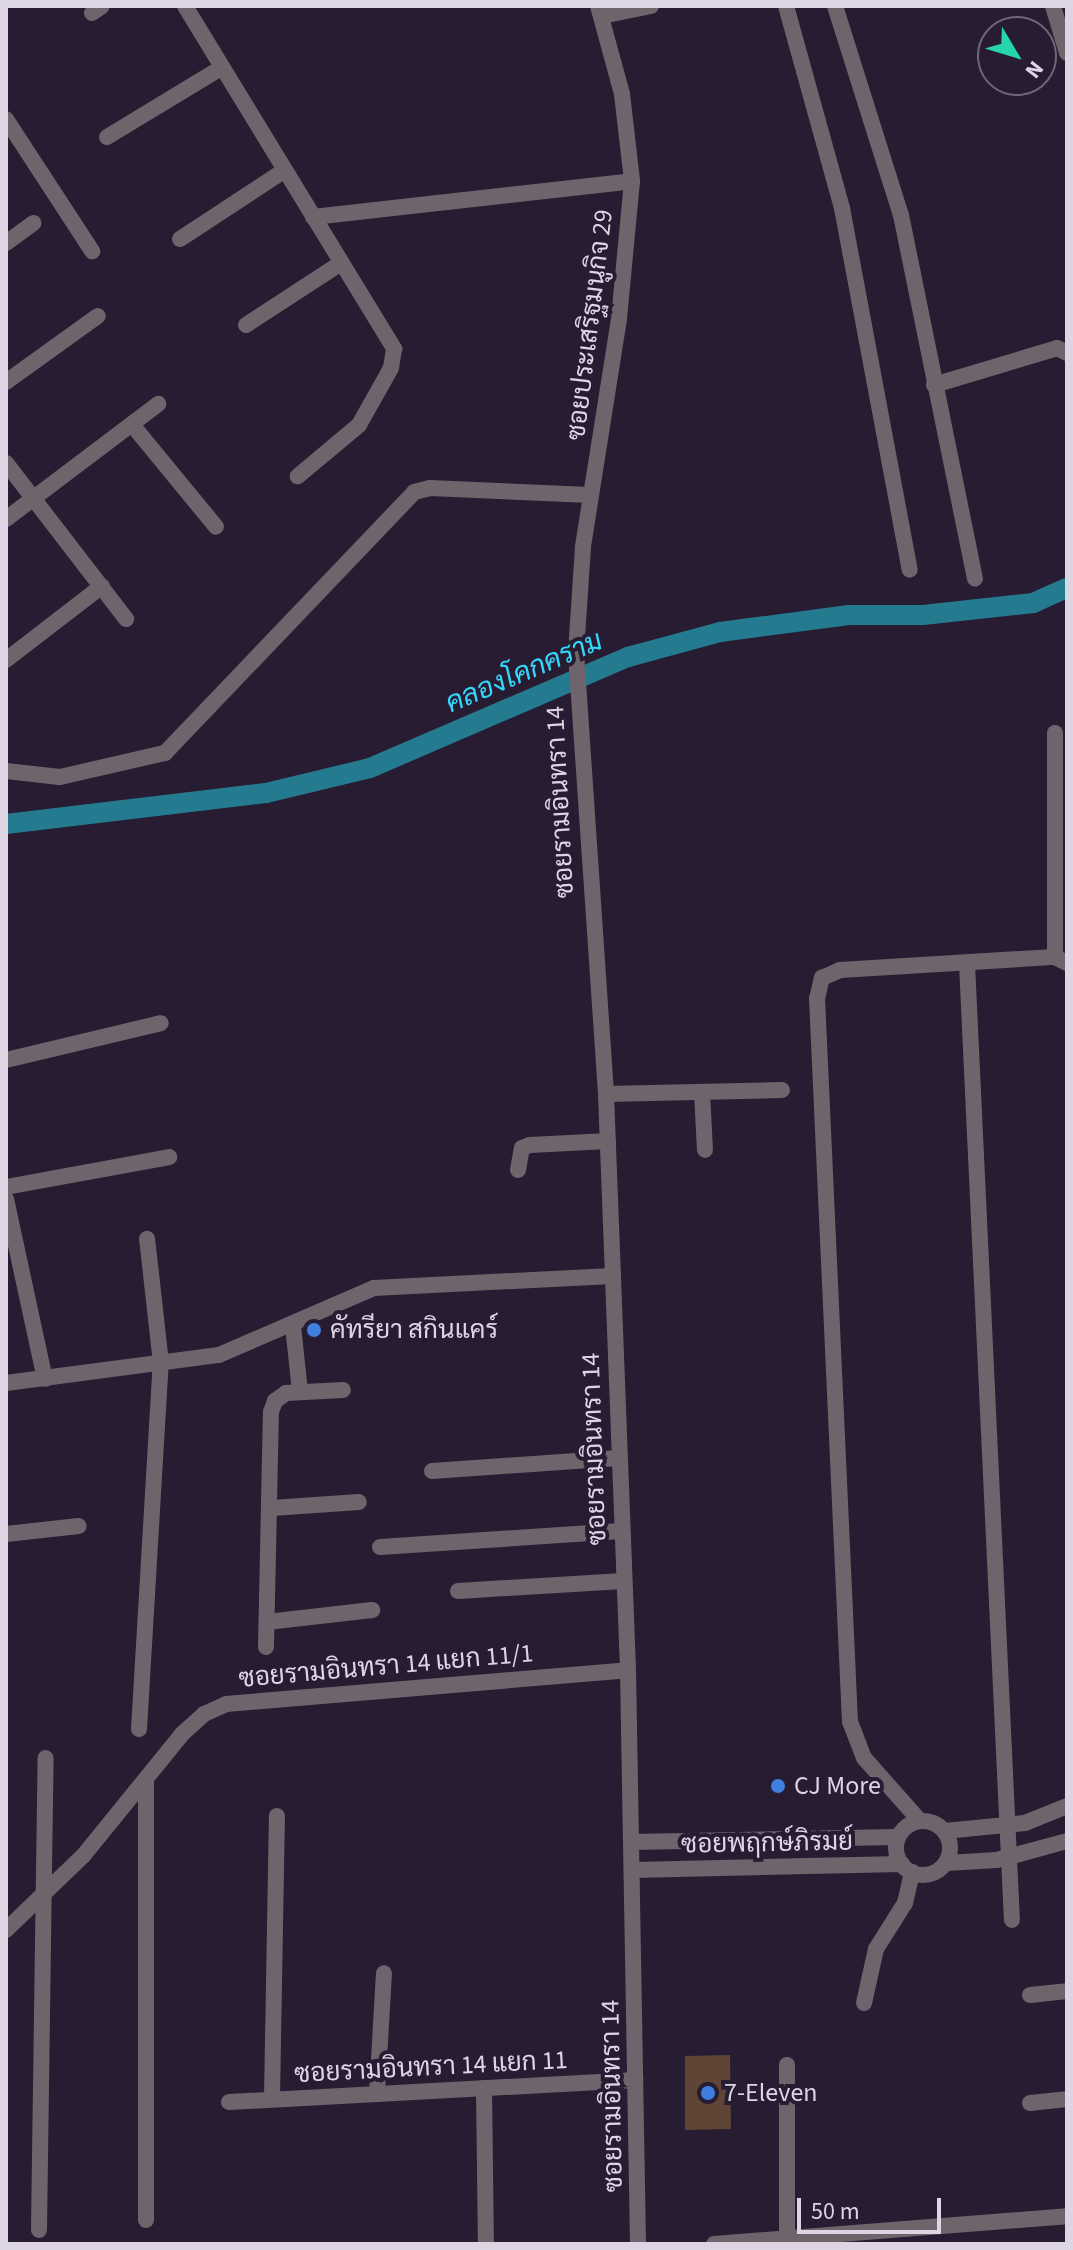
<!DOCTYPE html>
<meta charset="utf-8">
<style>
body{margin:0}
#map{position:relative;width:1073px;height:2250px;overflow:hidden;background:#281c32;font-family:"Source Sans 3",Sarabun,sans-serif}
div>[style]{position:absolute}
.canal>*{height:20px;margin:-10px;padding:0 10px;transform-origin:10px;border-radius:10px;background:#247a8f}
.building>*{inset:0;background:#5e4535}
.minor>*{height:16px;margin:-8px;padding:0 8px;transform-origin:8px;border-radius:8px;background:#70646c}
.minor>.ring{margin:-8px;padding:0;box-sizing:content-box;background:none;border:16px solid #70646c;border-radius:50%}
.tertiary>*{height:16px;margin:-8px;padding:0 8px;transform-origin:8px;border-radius:8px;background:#70646c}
.dots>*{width:22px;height:22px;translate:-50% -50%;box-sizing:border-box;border:4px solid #281c32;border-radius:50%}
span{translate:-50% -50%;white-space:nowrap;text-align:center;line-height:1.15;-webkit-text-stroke:8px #281c32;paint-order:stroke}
.street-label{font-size:26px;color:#ddd5e4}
.poi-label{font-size:26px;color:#ddd5e4}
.left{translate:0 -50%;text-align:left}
.water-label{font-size:28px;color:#34d7fc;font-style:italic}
.frame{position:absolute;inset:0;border:8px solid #ddd5e4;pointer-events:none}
.north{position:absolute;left:977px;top:16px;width:80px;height:80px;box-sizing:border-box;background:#281c32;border:2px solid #706679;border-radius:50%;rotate:128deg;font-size:22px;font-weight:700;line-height:32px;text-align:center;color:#ddd5e4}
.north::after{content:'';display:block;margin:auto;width:28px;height:36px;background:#27d5ad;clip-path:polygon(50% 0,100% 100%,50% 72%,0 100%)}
.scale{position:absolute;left:797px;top:2198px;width:144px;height:36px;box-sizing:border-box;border:4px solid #ddd5e4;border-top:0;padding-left:10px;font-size:24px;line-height:28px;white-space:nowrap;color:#ddd5e4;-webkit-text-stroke:6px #281c32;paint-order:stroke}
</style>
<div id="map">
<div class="canal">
<i style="left:6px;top:824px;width:262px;rotate:-6.8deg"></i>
<i style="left:266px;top:793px;width:107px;rotate:-13.5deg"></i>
<i style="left:370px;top:768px;width:281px;rotate:-23.3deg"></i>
<i style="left:628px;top:657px;width:95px;rotate:-15.2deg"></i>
<i style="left:720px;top:632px;width:130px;rotate:-7.5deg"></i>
<i style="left:849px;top:615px;width:74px"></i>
<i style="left:923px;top:615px;width:111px;rotate:-6.2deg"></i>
<i style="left:1033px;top:603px;width:37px;rotate:-24deg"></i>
</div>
<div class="building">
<i style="clip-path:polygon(730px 2055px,731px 2129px,685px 2130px,685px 2056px)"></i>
</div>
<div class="minor">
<i style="left:185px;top:6px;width:402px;rotate:58.6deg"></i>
<i style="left:394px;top:349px;width:19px;rotate:99deg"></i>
<i style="left:391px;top:368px;width:65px;rotate:119.3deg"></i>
<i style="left:359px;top:425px;width:80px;rotate:140.1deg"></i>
<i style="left:786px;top:6px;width:210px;rotate:74.5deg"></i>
<i style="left:842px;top:208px;width:368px;rotate:79.4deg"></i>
<i style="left:835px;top:6px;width:219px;rotate:72.5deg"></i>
<i style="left:901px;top:215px;width:371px;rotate:78.5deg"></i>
<i style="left:1053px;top:6px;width:49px;rotate:73.4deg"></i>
<i style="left:92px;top:13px;width:12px;rotate:-35deg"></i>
<i style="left:602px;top:16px;width:50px;rotate:-11.5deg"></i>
<i style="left:6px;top:119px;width:158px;rotate:56.9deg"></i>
<i style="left:107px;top:137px;width:133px;rotate:-31.2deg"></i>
<i style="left:313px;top:217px;width:321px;rotate:-6.4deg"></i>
<i style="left:180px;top:239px;width:122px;rotate:-33.3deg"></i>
<i style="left:6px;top:243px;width:34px;rotate:-36deg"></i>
<i style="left:246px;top:325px;width:113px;rotate:-33.1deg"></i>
<i style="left:6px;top:382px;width:113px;rotate:-35.7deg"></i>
<i style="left:934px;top:385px;width:128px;rotate:-16.7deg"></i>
<i style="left:1057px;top:348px;width:11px;rotate:27deg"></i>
<i style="left:134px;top:427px;width:129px;rotate:50.6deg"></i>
<i style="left:6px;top:463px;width:197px;rotate:52.4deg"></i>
<i style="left:6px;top:519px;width:191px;rotate:-37.1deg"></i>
<i style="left:6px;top:660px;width:121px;rotate:-37.6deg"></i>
<i style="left:6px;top:771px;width:54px;rotate:6.3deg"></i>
<i style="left:60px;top:777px;width:108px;rotate:-12.9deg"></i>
<i style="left:165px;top:753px;width:361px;rotate:-46.3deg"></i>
<i style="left:414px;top:492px;width:16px;rotate:-14deg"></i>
<i style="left:430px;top:488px;width:160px;rotate:2.5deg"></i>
<i style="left:1055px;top:957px;width:224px;rotate:-90deg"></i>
<i style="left:967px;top:964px;width:957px;rotate:87.31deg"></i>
<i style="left:6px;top:1060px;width:159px;rotate:-13.4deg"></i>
<i style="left:702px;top:1093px;width:57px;rotate:87deg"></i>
<i style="left:606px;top:1094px;width:176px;rotate:-1.3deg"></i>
<i style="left:518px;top:1170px;width:22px;rotate:-80deg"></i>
<i style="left:522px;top:1148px;width:9px;rotate:-21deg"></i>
<i style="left:530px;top:1145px;width:78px;rotate:-2.9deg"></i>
<i style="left:6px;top:1187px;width:166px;rotate:-10.4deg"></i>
<i style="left:6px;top:1199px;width:184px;rotate:77.8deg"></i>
<i style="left:293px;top:1326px;width:65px;rotate:83.9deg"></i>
<i style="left:6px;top:1383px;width:215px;rotate:-7.5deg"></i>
<i style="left:219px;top:1355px;width:169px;rotate:-23.4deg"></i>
<i style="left:374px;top:1288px;width:239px;rotate:-2.9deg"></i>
<i style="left:432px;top:1471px;width:186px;rotate:-4deg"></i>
<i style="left:272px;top:1508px;width:87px;rotate:-3.9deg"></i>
<i style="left:6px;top:1534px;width:73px;rotate:-6.3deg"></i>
<i style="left:380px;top:1547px;width:241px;rotate:-3.8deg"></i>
<i style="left:458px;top:1591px;width:165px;rotate:-3.5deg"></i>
<i style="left:267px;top:1622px;width:106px;rotate:-6.5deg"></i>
<i style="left:266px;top:1647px;width:235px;rotate:-88.8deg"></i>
<i style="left:271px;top:1412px;width:12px;rotate:-70deg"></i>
<i style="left:275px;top:1401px;width:14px;rotate:-36deg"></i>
<i style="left:286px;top:1393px;width:57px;rotate:-3deg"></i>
<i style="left:139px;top:1729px;width:367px;rotate:-86.6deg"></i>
<i style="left:161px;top:1363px;width:125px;rotate:-96.4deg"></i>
<i style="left:920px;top:1821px;width:84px;rotate:-131.6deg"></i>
<i style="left:864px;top:1758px;width:39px;rotate:-111deg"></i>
<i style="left:850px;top:1722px;width:724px;rotate:-92.61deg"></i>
<i style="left:817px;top:999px;width:22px;rotate:-77deg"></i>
<i style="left:822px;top:978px;width:20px;rotate:-24deg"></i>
<i style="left:840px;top:970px;width:215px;rotate:-3.5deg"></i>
<i style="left:1055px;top:957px;width:13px;rotate:27deg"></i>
<i class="ring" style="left:896px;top:1821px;width:38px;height:38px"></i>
<i style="left:945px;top:1831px;width:80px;rotate:-5.7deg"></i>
<i style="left:1025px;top:1823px;width:45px;rotate:-22deg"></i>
<i style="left:632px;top:1842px;width:266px;rotate:-1.1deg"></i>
<i style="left:946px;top:1863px;width:51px;rotate:-3.4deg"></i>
<i style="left:997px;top:1860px;width:73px;rotate:-15.2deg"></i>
<i style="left:633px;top:1870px;width:269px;rotate:-1.3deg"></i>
<i style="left:6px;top:1930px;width:107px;rotate:-43.9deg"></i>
<i style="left:83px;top:1856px;width:157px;rotate:-50.9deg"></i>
<i style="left:182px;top:1734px;width:30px;rotate:-42deg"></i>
<i style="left:204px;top:1714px;width:24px;rotate:-24deg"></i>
<i style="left:226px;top:1704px;width:403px;rotate:-4.8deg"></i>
<i style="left:1030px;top:1995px;width:37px;rotate:-6deg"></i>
<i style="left:864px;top:2003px;width:55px;rotate:-77.5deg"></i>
<i style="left:876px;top:1949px;width:54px;rotate:-57.8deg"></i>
<i style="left:905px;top:1903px;width:32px;rotate:-77deg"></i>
<i style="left:484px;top:2088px;width:156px;rotate:89.3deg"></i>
<i style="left:377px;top:2094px;width:121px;rotate:-86.7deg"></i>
<i style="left:272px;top:2098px;width:282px;rotate:-89deg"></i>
<i style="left:229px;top:2102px;width:407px;rotate:-3.1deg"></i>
<i style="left:1030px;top:2103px;width:37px;rotate:-6deg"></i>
<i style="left:146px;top:2220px;width:439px;rotate:-90deg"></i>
<i style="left:39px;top:2230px;width:472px;rotate:-89.2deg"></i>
<i style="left:714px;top:2244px;width:354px;rotate:-4.5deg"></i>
<i style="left:787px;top:2244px;width:179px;rotate:-90deg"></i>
</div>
<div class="tertiary">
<i style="left:598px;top:6px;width:91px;rotate:74.7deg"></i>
<i style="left:622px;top:94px;width:88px;rotate:83.4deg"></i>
<i style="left:632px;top:181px;width:139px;rotate:95.4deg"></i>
<i style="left:619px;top:319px;width:231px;rotate:99deg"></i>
<i style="left:583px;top:547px;width:106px;rotate:93.8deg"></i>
<i style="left:576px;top:653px;width:442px;rotate:86.1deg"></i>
<i style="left:606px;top:1094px;width:576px;rotate:87.81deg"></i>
<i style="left:628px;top:1670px;width:574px;rotate:89deg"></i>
</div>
<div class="dots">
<i style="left:314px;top:1330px;background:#3f7fe0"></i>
<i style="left:778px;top:1786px;background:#3f7fe0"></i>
<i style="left:708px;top:2093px;background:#3f7fe0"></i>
</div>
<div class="street-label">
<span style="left:590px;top:325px;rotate:-83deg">ซอยประเสริฐมนูกิจ 29</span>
<span style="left:560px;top:802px;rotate:-93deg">ซอยรามอินทรา 14</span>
<span style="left:594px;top:1449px;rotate:-92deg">ซอยรามอินทรา 14</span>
<span style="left:386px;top:1666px;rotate:-5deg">ซอยรามอินทรา 14 แยก 11/1</span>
<span style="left:767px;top:1843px;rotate:-1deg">ซอยพฤกษ์ภิรมย์</span>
<span style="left:431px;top:2067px;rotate:-3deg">ซอยรามอินทรา 14 แยก 11</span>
<span style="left:612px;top:2096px;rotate:-91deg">ซอยรามอินทรา 14</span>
</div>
<div class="poi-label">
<span class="left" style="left:330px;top:1330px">คัทรียา สกินแคร์</span>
<span class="left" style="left:794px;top:1786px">CJ More</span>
<span class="left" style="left:724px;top:2093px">7-Eleven</span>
</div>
<div class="water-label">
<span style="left:524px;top:672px;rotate:-23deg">คลองโคกคราม</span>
</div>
<div class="frame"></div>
<div class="north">N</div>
<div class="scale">50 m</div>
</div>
